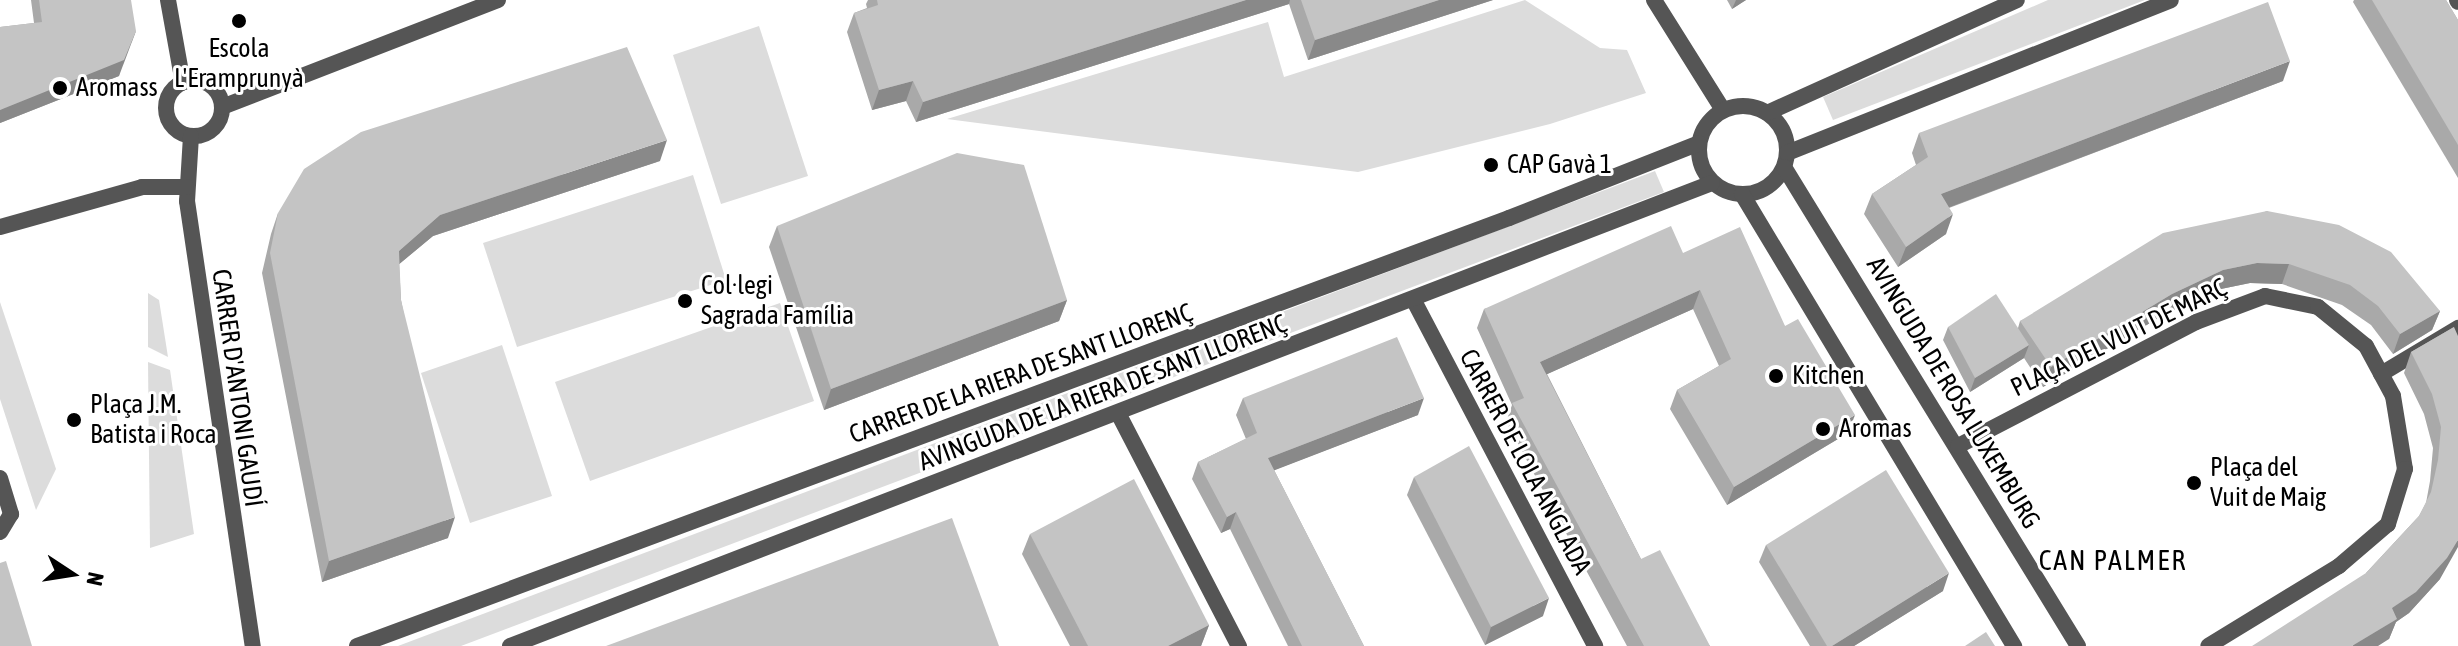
<!DOCTYPE html>
<meta charset="utf-8">
<style>
body{margin:0}
#map{position:relative;width:2458px;height:646px;overflow:hidden;background:#fff;font-family:"Asap Condensed",sans-serif}
div>[style]{position:absolute}
.green>*{inset:0;background:#dcdcdc}
.pedestrian>*{height:16px;margin:-8px;padding:0 8px;transform-origin:8px;border-radius:8px;background:#555}
.minor>*{height:16px;margin:-8px;padding:0 8px;transform-origin:8px;border-radius:8px;background:#555}
.minor>.ring{margin:-8px;padding:0;box-sizing:content-box;background:none;border:16px solid #555;border-radius:50%}
.wall>*{inset:0;background:#a9a9a9}
.shaded-wall>*{inset:0;background:#898989}
.building>*{inset:0;background:#c4c4c4}
.dots>*{width:22px;height:22px;translate:-50% -50%;box-sizing:border-box;border:4px solid #fff;border-radius:50%}
span{translate:-50% -50%;white-space:nowrap;text-align:center;line-height:1.15;-webkit-text-stroke:6px #fff;paint-order:stroke}
.poi-label{font-size:26px;color:#000}
.left{translate:0 -50%;text-align:left}
.street-label{font-size:26px;color:#000}
.neighbourhood-label{font-size:28px;color:#000;letter-spacing:2px}
.north{position:absolute;left:32px;top:534px;width:80px;height:80px;-webkit-text-stroke:6px #fff;paint-order:stroke;rotate:102deg;font-size:22px;font-weight:700;line-height:32px;text-align:center;color:#000}
.north::after{content:'';display:block;margin:auto;width:28px;height:36px;background:#000;clip-path:polygon(50% 0,100% 100%,50% 72%,0 100%)}
</style>
<div id="map">
<div class="green">
<i style="clip-path:polygon(1525px 0,1600px 48px,1627px 50px,1646px 93px,1550px 124px,1358px 172px,947px 119px,1268px 22px,1284px 77px)"></i>
<i style="clip-path:polygon(2048px 0,2145px 0,1833px 120px,1823px 97px)"></i>
<i style="clip-path:polygon(759px 26px,808px 176px,721px 204px,673px 55px)"></i>
<i style="clip-path:polygon(1655px 171px,1664px 192px,461px 646px,398px 646px)"></i>
<i style="clip-path:polygon(693px 175px,726px 280px,517px 347px,483px 243px)"></i>
<i style="clip-path:polygon(148px 293px,159px 300px,168px 357px,148px 347px)"></i>
<i style="clip-path:polygon(0 302px,56px 469px,36px 510px,0 399px)"></i>
<i style="clip-path:polygon(780px 303px,814px 401px,590px 481px,555px 382px)"></i>
<i style="clip-path:polygon(502px 345px,552px 496px,470px 523px,421px 373px)"></i>
<i style="clip-path:polygon(148px 362px,170px 370px,194px 534px,150px 548px)"></i>
</div>
<div class="pedestrian">
<i style="left:2381px;top:374px;width:90px;rotate:-30.9deg"></i>
</div>
<div class="minor">
<i style="left:168px;top:0;width:84px;rotate:79.8deg"></i>
<i style="left:1654px;top:0;width:130px;rotate:57.9deg"></i>
<i style="left:2457px;top:0;width:2px;rotate:63deg"></i>
<i class="ring" style="left:166px;top:80px;width:40px;height:40px"></i>
<i class="ring" style="left:1699px;top:106px;width:72px;height:72px"></i>
<i style="left:222px;top:107px;width:296px;rotate:-21.2deg"></i>
<i style="left:1767px;top:113px;width:274px;rotate:-24.3deg"></i>
<i style="left:191px;top:136px;width:65px;rotate:93.5deg"></i>
<i style="left:187px;top:201px;width:450px;rotate:81.6deg"></i>
<i style="left:1787px;top:153px;width:413px;rotate:-21.7deg"></i>
<i style="left:1784px;top:167px;width:562px;rotate:58.46deg"></i>
<i style="left:1742px;top:194px;width:528px;rotate:58.96deg"></i>
<i style="left:0;top:227px;width:148px;rotate:-15.7deg"></i>
<i style="left:142px;top:187px;width:44px"></i>
<i style="left:1413px;top:299px;width:392px;rotate:62.3deg"></i>
<i style="left:1118px;top:413px;width:263px;rotate:62.6deg"></i>
<i style="left:1958px;top:446px;width:268px;rotate:-27.5deg"></i>
<i style="left:2196px;top:322px;width:74px;rotate:-20.6deg"></i>
<i style="left:2265px;top:296px;width:54px;rotate:11.7deg"></i>
<i style="left:2318px;top:307px;width:62px;rotate:39.1deg"></i>
<i style="left:2366px;top:346px;width:57px;rotate:61.6deg"></i>
<i style="left:2393px;top:396px;width:74px;rotate:80.7deg"></i>
<i style="left:2405px;top:469px;width:58px;rotate:107.2deg"></i>
<i style="left:2388px;top:524px;width:65px;rotate:139.4deg"></i>
<i style="left:2339px;top:566px;width:153px;rotate:148.6deg"></i>
<i style="left:0;top:478px;width:38px;rotate:73deg"></i>
<i style="left:11px;top:514px;width:21px;rotate:121deg"></i>
<i style="left:357px;top:646px;width:1229px;rotate:-20.38deg"></i>
<i style="left:1509px;top:218px;width:204px;rotate:-21.5deg"></i>
<i style="left:510px;top:646px;width:1288px;rotate:-21.07deg"></i>
</div>
<div class="wall">
<i style="clip-path:polygon(31px 0,131px 0,119px 76px,0 123px,0 27px,34px 23px)"></i>
<i style="clip-path:polygon(868px 0,1493px 0,1308px 60px,1289px 4px,916px 122px,906px 101px,872px 110px,847px 32px,854px 13px,867px 8px,866px 4px)"></i>
<i style="clip-path:polygon(1727px 0,1746px 0,1732px 9px)"></i>
<i style="clip-path:polygon(2354px 0,2446px 0,2458px 20px,2458px 178px,2353px 2px)"></i>
<i style="clip-path:polygon(2283px 81px,1949px 208px,1946px 234px,1898px 267px,1864px 214px,1872px 194px,1916px 165px,1912px 153px,1919px 133px)"></i>
<i style="clip-path:polygon(660px 161px,433px 236px,399px 264px,401px 300px,448px 538px,322px 582px,262px 273px,271px 234px,278px 213px)"></i>
<i style="clip-path:polygon(2267px 211px,2440px 311px,2432px 330px,2393px 354px,2371px 325px,2342px 305px,2282px 284px,2250px 283px,2216px 290px,2165px 314px,2043px 387px,2024px 358px,1970px 392px,1943px 340px,1948px 327px,2018px 328px,2020px 321px)"></i>
<i style="clip-path:polygon(777px 226px,1067px 300px,1059px 321px,824px 410px,769px 247px)"></i>
<i style="clip-path:polygon(1683px 253px,1785px 326px,1848px 433px,1727px 505px,1670px 409px,1677px 390px,1719px 366px,1693px 309px,1547px 374px,1641px 559px,1710px 646px,1627px 646px,1506px 422px,1512px 405px,1477px 328px,1484px 309px)"></i>
<i style="clip-path:polygon(2454px 327px,2440px 579px,2409px 613px,2396px 622px,2389px 639px,2366px 573px,2419px 516px,2426px 503px,2430px 481px,2433px 448px,2424px 414px,2404px 373px,2411px 352px)"></i>
<i style="clip-path:polygon(1243px 398px,1418px 415px,1274px 470px,1364px 646px,1288px 646px,1230px 529px,1221px 533px,1192px 479px,1198px 462px,1246px 439px,1236px 415px)"></i>
<i style="clip-path:polygon(1414px 477px,1543px 616px,1485px 645px,1407px 495px)"></i>
<i style="clip-path:polygon(1030px 534px,1209px 625px,1201px 646px,1070px 646px,1022px 554px)"></i>
<i style="clip-path:polygon(1766px 545px,1943px 591px,1854px 646px,1810px 646px,1759px 562px)"></i>
</div>
<div class="shaded-wall">
<i style="clip-path:polygon(1246px 0,1290px 0,1289px 4px,916px 122px,923px 102px)"></i>
<i style="clip-path:polygon(1439px 0,1493px 0,1308px 60px,1315px 40px)"></i>
<i style="clip-path:polygon(1736px 0,1746px 0,1732px 9px)"></i>
<i style="clip-path:polygon(136px 31px,119px 76px,0 123px,0 110px)"></i>
<i style="clip-path:polygon(2290px 61px,2283px 81px,1934px 213px,1941px 194px)"></i>
<i style="clip-path:polygon(913px 81px,906px 101px,872px 110px,879px 90px)"></i>
<i style="clip-path:polygon(667px 140px,660px 161px,433px 236px,391px 271px,399px 251px,440px 215px)"></i>
<i style="clip-path:polygon(1953px 214px,1946px 234px,1898px 267px,1906px 247px)"></i>
<i style="clip-path:polygon(2257px 263px,2289px 264px,2282px 284px,2250px 283px,2216px 290px,2165px 314px,2043px 387px,2051px 367px,2172px 294px,2223px 270px)"></i>
<i style="clip-path:polygon(1700px 290px,1693px 309px,1534px 380px,1540px 362px)"></i>
<i style="clip-path:polygon(1067px 300px,1059px 321px,824px 410px,831px 389px)"></i>
<i style="clip-path:polygon(2440px 311px,2432px 330px,2393px 354px,2400px 334px)"></i>
<i style="clip-path:polygon(2029px 345px,2024px 358px,1970px 392px,1975px 378px)"></i>
<i style="clip-path:polygon(1424px 398px,1418px 415px,1262px 475px,1268px 458px)"></i>
<i style="clip-path:polygon(1855px 415px,1848px 433px,1727px 505px,1734px 487px)"></i>
<i style="clip-path:polygon(1236px 512px,1230px 529px,1221px 533px,1227px 517px)"></i>
<i style="clip-path:polygon(455px 517px,448px 538px,322px 582px,329px 561px)"></i>
<i style="clip-path:polygon(2458px 540px,2458px 547px,2440px 579px,2409px 613px,2396px 622px,2389px 639px,2378px 646px,2352px 646px,2392px 608px)"></i>
<i style="clip-path:polygon(1949px 573px,1943px 591px,1854px 646px,1832px 646px)"></i>
<i style="clip-path:polygon(1549px 598px,1543px 616px,1485px 645px,1491px 627px)"></i>
<i style="clip-path:polygon(1209px 625px,1201px 646px,1168px 646px)"></i>
</div>
<div class="building">
<i style="clip-path:polygon(39px 0,131px 0,136px 31px,124px 60px,0 110px,0 27px,42px 22px)"></i>
<i style="clip-path:polygon(877px 0,1246px 0,923px 102px,913px 81px,879px 90px,854px 13px,878px 5px)"></i>
<i style="clip-path:polygon(1301px 0,1439px 0,1315px 40px)"></i>
<i style="clip-path:polygon(2372px 0,2446px 0,2458px 20px,2458px 145px)"></i>
<i style="clip-path:polygon(2268px 2px,2290px 61px,1941px 194px,1953px 214px,1906px 247px,1872px 194px,1928px 157px,1919px 133px)"></i>
<i style="clip-path:polygon(627px 47px,667px 140px,440px 215px,399px 251px,401px 300px,455px 517px,329px 561px,270px 253px,278px 213px,304px 169px,361px 132px)"></i>
<i style="clip-path:polygon(957px 153px,1024px 165px,1067px 300px,831px 389px,777px 226px)"></i>
<i style="clip-path:polygon(2267px 211px,2339px 225px,2391px 252px,2440px 311px,2400px 334px,2378px 306px,2350px 285px,2289px 264px,2257px 263px,2223px 270px,2172px 294px,2051px 367px,2020px 321px,2163px 233px)"></i>
<i style="clip-path:polygon(1671px 226px,1683px 253px,1740px 227px,1785px 326px,1798px 319px,1855px 415px,1734px 487px,1677px 390px,1731px 359px,1700px 290px,1540px 362px,1641px 559px,1660px 550px,1710px 646px,1644px 646px,1512px 403px,1524px 398px,1484px 309px)"></i>
<i style="clip-path:polygon(1996px 294px,2029px 345px,1975px 378px,1948px 327px)"></i>
<i style="clip-path:polygon(2454px 327px,2458px 336px,2458px 540px,2447px 558px,2416px 592px,2392px 608px,2397px 619px,2352px 646px,2252px 646px,2366px 573px,2419px 516px,2431px 492px,2438px 460px,2441px 427px,2432px 394px,2411px 352px)"></i>
<i style="clip-path:polygon(1397px 337px,1424px 398px,1268px 458px,1364px 646px,1302px 646px,1236px 512px,1227px 517px,1198px 462px,1257px 433px,1243px 398px)"></i>
<i style="clip-path:polygon(1469px 446px,1549px 598px,1491px 627px,1414px 477px)"></i>
<i style="clip-path:polygon(1886px 470px,1949px 573px,1832px 646px,1827px 646px,1766px 545px)"></i>
<i style="clip-path:polygon(1134px 479px,1209px 625px,1168px 646px,1088px 646px,1030px 534px)"></i>
<i style="clip-path:polygon(952px 518px,999px 646px,606px 646px)"></i>
<i style="clip-path:polygon(6px 561px,32px 646px,0 646px,0 563px)"></i>
<i style="clip-path:polygon(1986px 632px,1995px 646px,1965px 646px)"></i>
</div>
<div class="dots">
<i style="left:239px;top:21px;background:#000"></i>
<i style="left:60px;top:88px;background:#000"></i>
<i style="left:1491px;top:165px;background:#000"></i>
<i style="left:685px;top:301px;background:#000"></i>
<i style="left:1776px;top:376px;background:#000"></i>
<i style="left:74px;top:420px;background:#000"></i>
<i style="left:1823px;top:429px;background:#000"></i>
<i style="left:2194px;top:483px;background:#000"></i>
</div>
<div class="poi-label">
<span style="left:239px;top:64px">Escola<br>L'Eramprunyà</span>
<span class="left" style="left:76px;top:88px">Aromass</span>
<span class="left" style="left:1507px;top:165px">CAP Gavà 1</span>
<span class="left" style="left:701px;top:301px">Col·legi<br>Sagrada Família</span>
<span class="left" style="left:1792px;top:376px">Kitchen</span>
<span class="left" style="left:90px;top:420px">Plaça J.M.<br>Batista i Roca</span>
<span class="left" style="left:1839px;top:429px">Aromas</span>
<span class="left" style="left:2210px;top:483px">Plaça del<br>Vuit de Maig</span>
</div>
<div class="street-label">
<span style="left:2119px;top:338px;rotate:-26deg">PLAÇA DEL VUIT DE MARÇ</span>
<span style="left:1021px;top:374px;rotate:-20deg">CARRER DE LA RIERA DE SANT LLORENÇ</span>
<span style="left:237px;top:388px;rotate:82deg">CARRER D'ANTONI GAUDÍ</span>
<span style="left:1103px;top:393px;rotate:-21deg">AVINGUDA DE LA RIERA DE SANT LLORENÇ</span>
<span style="left:1953px;top:393px;rotate:59deg">AVINGUDA DE ROSA LUXEMBURG</span>
<span style="left:1525px;top:462px;rotate:62deg">CARRER DE LOLA ANGLADA</span>
</div>
<div class="neighbourhood-label">
<span style="left:2113px;top:560px">CAN PALMER</span>
</div>
<div class="north">N</div>
</div>
